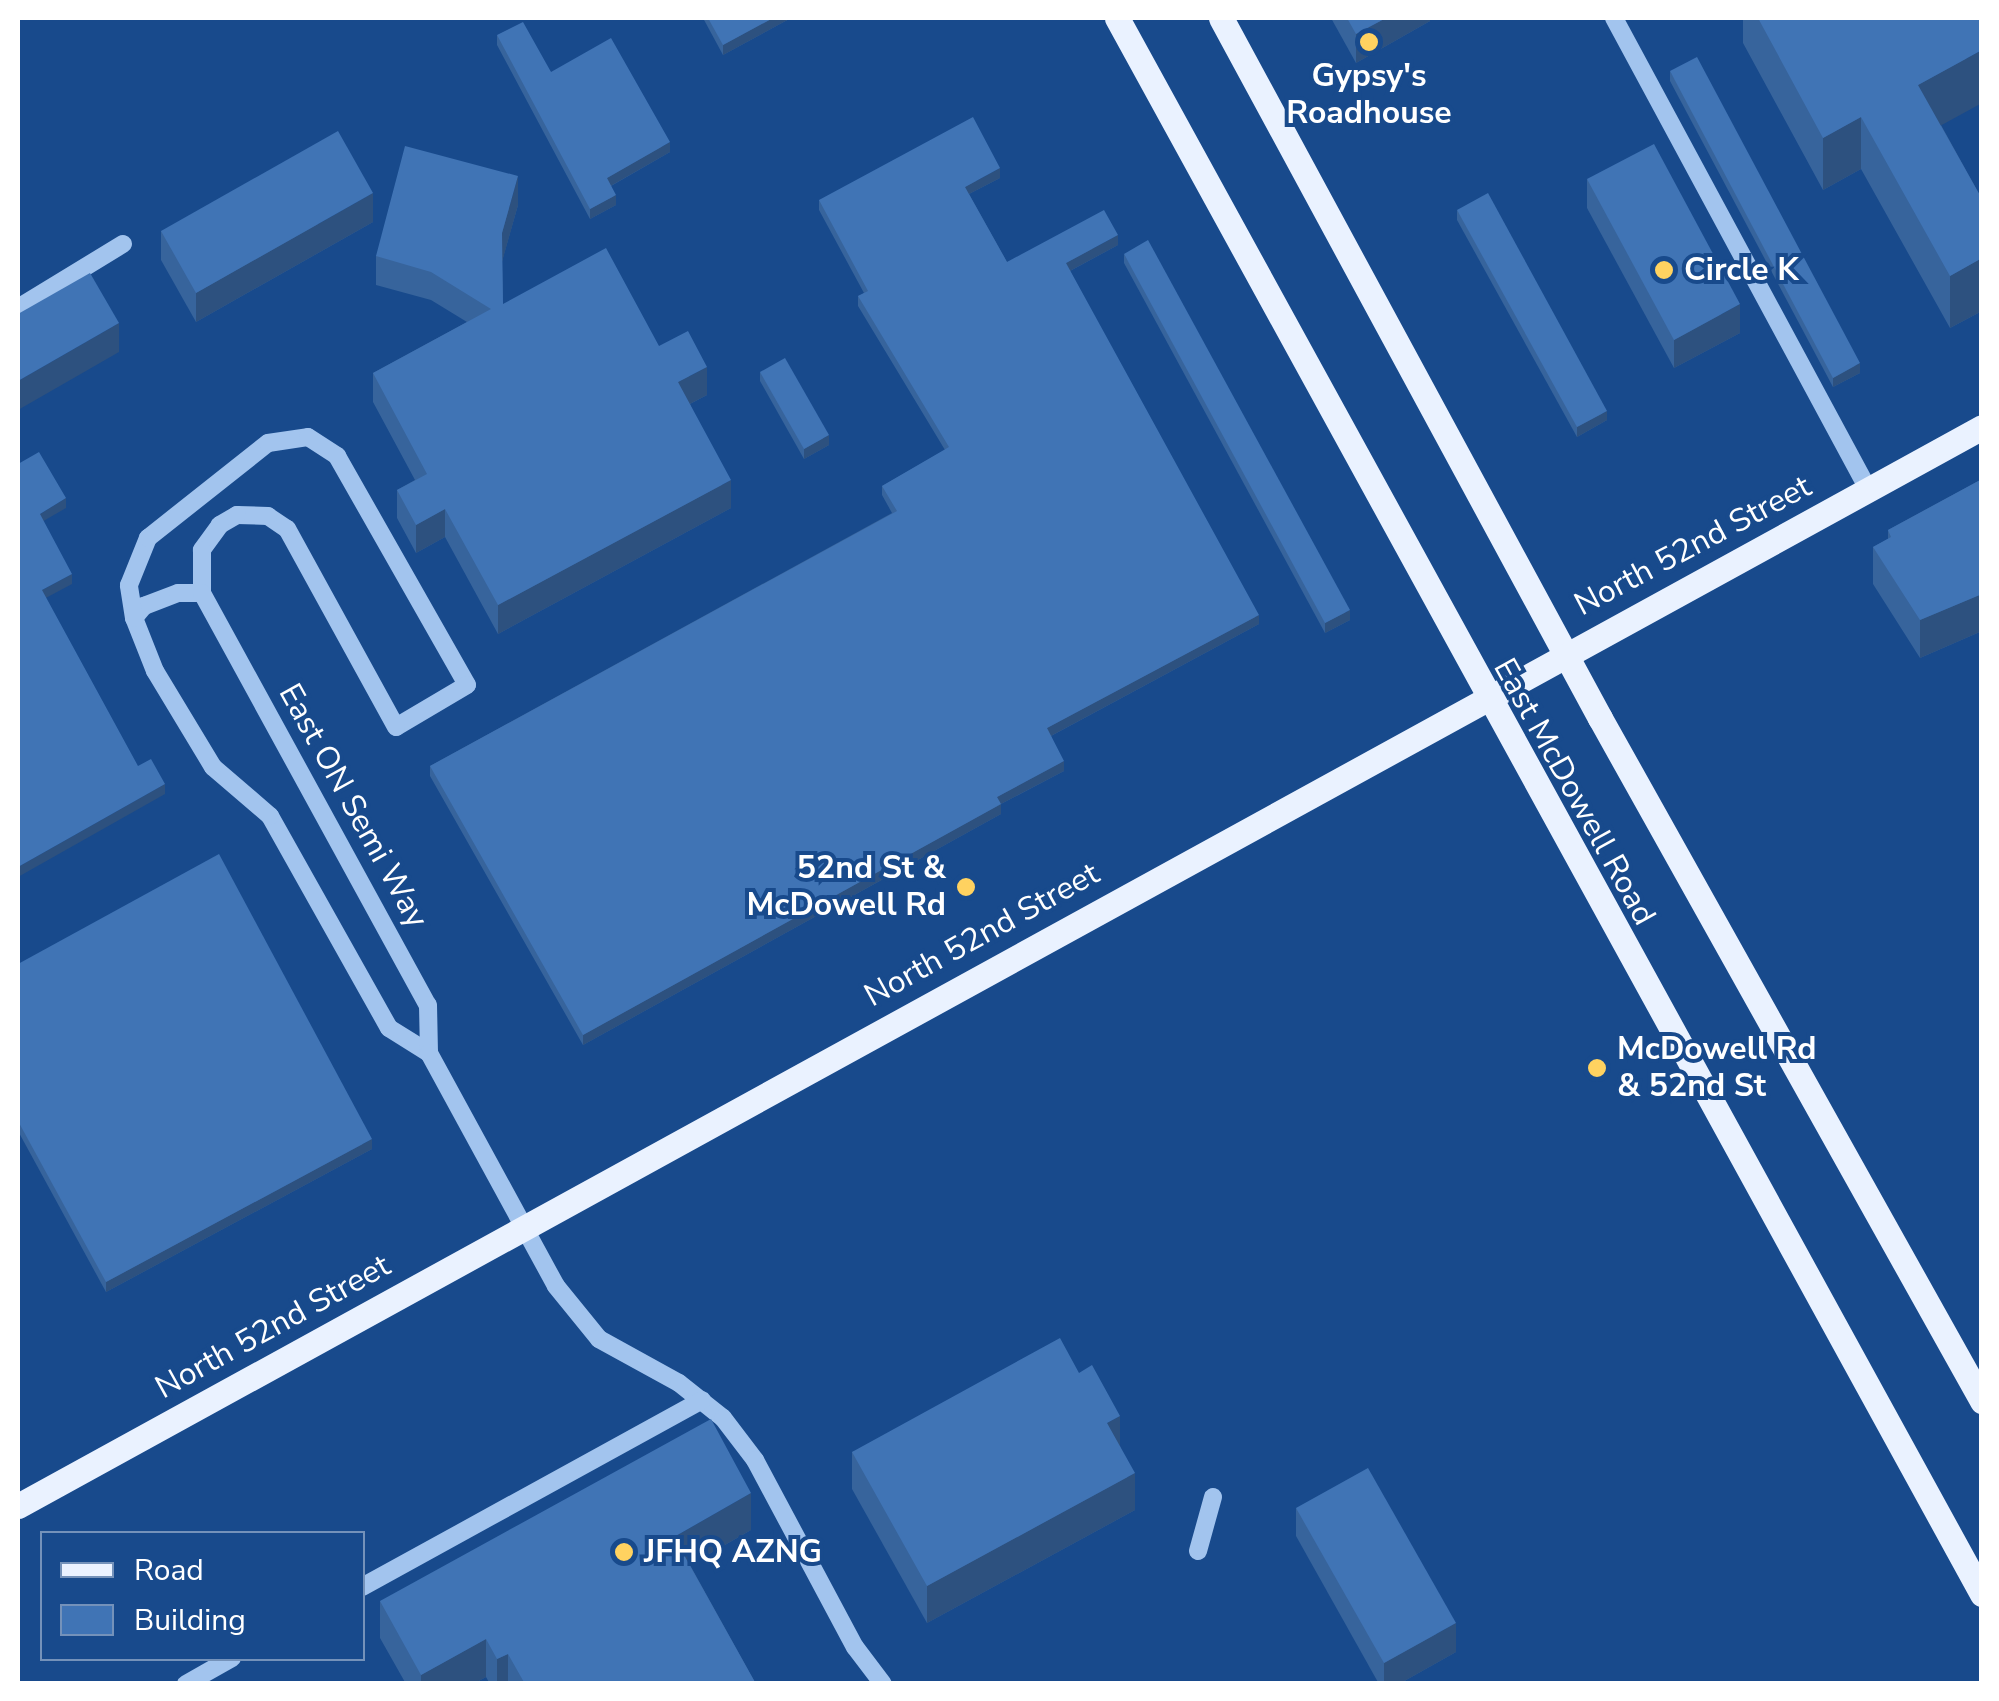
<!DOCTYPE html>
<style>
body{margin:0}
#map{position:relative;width:1999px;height:1701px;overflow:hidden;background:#184a8c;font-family:"Nunito Sans",sans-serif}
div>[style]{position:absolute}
.minor>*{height:18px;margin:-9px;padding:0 9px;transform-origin:9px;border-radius:9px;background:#a2c4ee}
.major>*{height:25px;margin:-12.5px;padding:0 12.5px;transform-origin:12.5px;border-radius:12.5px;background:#eaf2ff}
.wall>*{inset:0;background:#37649c}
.shaded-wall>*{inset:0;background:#2d517f}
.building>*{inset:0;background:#4074b5}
.dots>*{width:28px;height:28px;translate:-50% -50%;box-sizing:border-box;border:5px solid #184a8c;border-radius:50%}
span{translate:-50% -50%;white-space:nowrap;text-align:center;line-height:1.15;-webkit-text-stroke:8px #184a8c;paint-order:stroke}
.poi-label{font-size:32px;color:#fff;font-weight:700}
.left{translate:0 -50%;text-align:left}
.right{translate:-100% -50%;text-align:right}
.street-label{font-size:32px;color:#fff}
.frame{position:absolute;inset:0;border:20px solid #fff;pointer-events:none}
.legend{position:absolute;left:40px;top:1531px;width:325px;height:130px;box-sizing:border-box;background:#184a8c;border:2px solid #7492ba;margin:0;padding:12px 18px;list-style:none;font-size:30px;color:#fff}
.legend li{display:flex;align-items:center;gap:20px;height:50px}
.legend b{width:50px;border:2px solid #7492ba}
</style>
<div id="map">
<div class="minor">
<i style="left:1614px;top:18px;width:535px;rotate:61.66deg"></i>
<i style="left:18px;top:308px;width:123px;rotate:-31.4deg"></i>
<i style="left:134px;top:618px;width:16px;rotate:-50deg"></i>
<i style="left:144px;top:606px;width:36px;rotate:-21deg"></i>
<i style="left:178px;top:593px;width:24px"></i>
<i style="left:429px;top:1053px;width:47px;rotate:-148deg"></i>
<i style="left:389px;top:1028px;width:243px;rotate:-119.3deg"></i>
<i style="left:270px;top:816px;width:75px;rotate:-139.3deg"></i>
<i style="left:213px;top:767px;width:112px;rotate:-121.1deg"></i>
<i style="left:155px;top:671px;width:57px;rotate:-111.6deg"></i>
<i style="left:134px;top:618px;width:33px;rotate:-99deg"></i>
<i style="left:129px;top:585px;width:51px;rotate:-68deg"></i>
<i style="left:148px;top:538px;width:153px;rotate:-38.4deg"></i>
<i style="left:268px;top:443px;width:40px;rotate:-8.5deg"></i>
<i style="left:308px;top:437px;width:35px;rotate:33deg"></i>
<i style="left:337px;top:456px;width:263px;rotate:60.4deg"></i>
<i style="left:467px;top:685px;width:82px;rotate:149.4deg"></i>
<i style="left:396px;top:727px;width:226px;rotate:-118.8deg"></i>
<i style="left:287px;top:529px;width:23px;rotate:-146deg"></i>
<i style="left:268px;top:516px;width:31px;rotate:-178deg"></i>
<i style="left:237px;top:515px;width:20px;rotate:150deg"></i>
<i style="left:220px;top:525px;width:31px;rotate:126deg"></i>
<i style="left:202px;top:550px;width:43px;rotate:90deg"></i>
<i style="left:202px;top:593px;width:470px;rotate:61.3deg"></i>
<i style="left:428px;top:1005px;width:48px;rotate:88.8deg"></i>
<i style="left:429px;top:1053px;width:265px;rotate:61.4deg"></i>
<i style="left:556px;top:1286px;width:68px;rotate:50.9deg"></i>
<i style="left:599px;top:1339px;width:91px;rotate:28.8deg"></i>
<i style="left:679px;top:1383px;width:56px;rotate:38.5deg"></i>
<i style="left:723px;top:1418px;width:53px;rotate:52.7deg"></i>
<i style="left:755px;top:1460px;width:212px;rotate:61.9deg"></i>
<i style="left:855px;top:1647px;width:46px;rotate:52.9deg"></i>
<i style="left:1198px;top:1551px;width:56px;rotate:-74.5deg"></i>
<i style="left:362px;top:1587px;width:388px;rotate:-28.8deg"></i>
<i style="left:186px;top:1684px;width:53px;rotate:-29.5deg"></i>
</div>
<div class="major">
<i style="left:1117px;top:18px;width:1798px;rotate:61.24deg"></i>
<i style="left:1221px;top:18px;width:796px;rotate:61.57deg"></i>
<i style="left:1600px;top:718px;width:783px;rotate:60.78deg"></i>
<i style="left:18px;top:1506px;width:2241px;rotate:-28.78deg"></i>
</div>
<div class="wall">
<i style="clip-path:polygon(703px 18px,791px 18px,723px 55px)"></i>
<i style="clip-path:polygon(1331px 18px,1430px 18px,1430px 21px,1356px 63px)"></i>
<i style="clip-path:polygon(1743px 18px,1982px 18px,1941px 125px,1982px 199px,1982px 311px,1950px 328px,1861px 169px,1823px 190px,1743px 43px)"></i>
<i style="clip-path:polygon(497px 35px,551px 72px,670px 152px,611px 186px,616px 205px,590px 219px,497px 45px)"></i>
<i style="clip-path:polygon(1670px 71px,1860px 373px,1833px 387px,1670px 81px)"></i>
<i style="clip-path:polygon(1000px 178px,969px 194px,1007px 262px,1118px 245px,1070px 271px,1259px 624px,1051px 736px,1064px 771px,1001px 804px,1001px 814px,583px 1045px,430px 776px,430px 766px,892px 513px,882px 495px,882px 486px,945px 450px,858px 306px,858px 296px,864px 293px,819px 210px,819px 200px)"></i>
<i style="clip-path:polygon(1587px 179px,1740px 333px,1674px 368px,1587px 208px)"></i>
<i style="clip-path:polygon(518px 205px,502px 261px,503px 304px,659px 346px,707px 395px,690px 404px,731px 508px,498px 634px,445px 537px,416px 553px,397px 518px,397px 490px,415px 480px,373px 402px,373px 373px,467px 322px,431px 300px,376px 285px,376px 256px)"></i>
<i style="clip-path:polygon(1457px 210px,1607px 420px,1577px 437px,1457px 220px)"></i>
<i style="clip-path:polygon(373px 222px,196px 322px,161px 260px,161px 231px)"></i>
<i style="clip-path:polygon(1124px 254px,1350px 620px,1325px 633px,1124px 263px)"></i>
<i style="clip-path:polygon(760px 372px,829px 445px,804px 459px,760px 381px)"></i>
<i style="clip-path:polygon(1982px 479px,1982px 631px,1920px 658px,1873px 584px,1873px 547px,1888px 539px,1888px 530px)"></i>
<i style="clip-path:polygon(18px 964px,372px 1149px,106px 1292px,18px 1131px)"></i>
<i style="clip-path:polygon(1079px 1373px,1120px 1446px,1135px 1510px,927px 1623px,852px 1489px,852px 1452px)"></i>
<i style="clip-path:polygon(1296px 1508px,1456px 1652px,1399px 1684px,1379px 1684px,1296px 1536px)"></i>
<i style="clip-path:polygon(751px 1530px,690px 1565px,756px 1684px,490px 1684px,486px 1677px,473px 1684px,406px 1684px,380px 1638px,380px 1601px)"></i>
</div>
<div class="shaded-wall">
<i style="clip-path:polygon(773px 18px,791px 18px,723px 55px,723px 45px)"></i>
<i style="clip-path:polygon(1386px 18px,1430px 18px,1430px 21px,1356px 63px,1356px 34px)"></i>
<i style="clip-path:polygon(1982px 50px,1982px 103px,1918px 138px,1918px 85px)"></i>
<i style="clip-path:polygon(1861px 117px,1861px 169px,1823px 190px,1823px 138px)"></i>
<i style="clip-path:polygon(670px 142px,670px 152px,607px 188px,607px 178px)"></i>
<i style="clip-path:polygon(1000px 168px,1000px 178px,965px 196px,965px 187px)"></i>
<i style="clip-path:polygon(518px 176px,518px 205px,502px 262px,502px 233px)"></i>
<i style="clip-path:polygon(373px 193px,373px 222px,196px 322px,196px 293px)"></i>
<i style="clip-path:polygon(616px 195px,616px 205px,590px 219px,590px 209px)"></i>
<i style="clip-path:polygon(1118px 235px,1118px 245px,1066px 273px,1066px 263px)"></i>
<i style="clip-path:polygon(1982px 258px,1982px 311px,1950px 328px,1950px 276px)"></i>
<i style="clip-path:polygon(1740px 304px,1740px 333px,1674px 368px,1674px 340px)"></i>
<i style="clip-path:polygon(119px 323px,119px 352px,18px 410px,18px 381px)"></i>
<i style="clip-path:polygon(1860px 363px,1860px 373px,1833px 387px,1833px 378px)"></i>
<i style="clip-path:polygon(707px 367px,707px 395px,678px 410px,678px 382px)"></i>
<i style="clip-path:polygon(1607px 411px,1607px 420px,1577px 437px,1577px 427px)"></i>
<i style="clip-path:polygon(829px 435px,829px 445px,804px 459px,804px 449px)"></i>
<i style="clip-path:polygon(731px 480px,731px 508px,498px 634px,498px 605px)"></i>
<i style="clip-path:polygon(66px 498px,66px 508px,40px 523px,40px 514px)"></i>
<i style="clip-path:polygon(445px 509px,445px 537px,416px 553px,416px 525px)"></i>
<i style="clip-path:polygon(72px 574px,72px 584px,42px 600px,42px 590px)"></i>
<i style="clip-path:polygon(1982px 594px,1982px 631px,1920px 658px,1920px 620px)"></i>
<i style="clip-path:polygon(1350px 610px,1350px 620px,1325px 633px,1325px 623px)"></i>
<i style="clip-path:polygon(1259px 615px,1259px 624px,1047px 738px,1047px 728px)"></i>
<i style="clip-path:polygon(1064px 761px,1064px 771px,997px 806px,997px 797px)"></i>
<i style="clip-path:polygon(165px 784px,165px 794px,18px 877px,18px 867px)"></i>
<i style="clip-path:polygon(1001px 804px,1001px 814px,583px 1045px,583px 1035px)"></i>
<i style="clip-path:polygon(372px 1139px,372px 1149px,106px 1292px,106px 1282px)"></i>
<i style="clip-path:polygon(1120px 1416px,1120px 1453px,1107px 1423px)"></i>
<i style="clip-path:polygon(1135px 1473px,1135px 1510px,927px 1623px,927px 1586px)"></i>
<i style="clip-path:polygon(751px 1493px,751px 1530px,674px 1574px,674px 1537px)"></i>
<i style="clip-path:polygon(1456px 1623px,1456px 1652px,1399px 1684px,1384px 1684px,1384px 1663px)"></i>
<i style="clip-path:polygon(486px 1639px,486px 1677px,473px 1684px,421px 1684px,421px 1675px)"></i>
<i style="clip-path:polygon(508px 1654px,508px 1684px,497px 1684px,497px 1659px)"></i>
</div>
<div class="building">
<i style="clip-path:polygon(708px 18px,773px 18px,723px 45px)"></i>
<i style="clip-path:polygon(1347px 18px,1386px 18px,1356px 34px)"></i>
<i style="clip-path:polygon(1758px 18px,1982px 18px,1982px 50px,1918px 85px,1982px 199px,1982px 258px,1950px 276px,1861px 117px,1823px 138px)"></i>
<i style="clip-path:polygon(523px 22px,551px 72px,611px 38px,670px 142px,607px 178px,616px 195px,590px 209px,497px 35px)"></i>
<i style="clip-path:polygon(1697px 57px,1860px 363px,1833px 378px,1670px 71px)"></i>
<i style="clip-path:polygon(973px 117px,1000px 168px,965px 187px,1007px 262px,1104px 210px,1118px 235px,1066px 263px,1259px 615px,1047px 728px,1064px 761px,997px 797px,1001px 804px,583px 1035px,430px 766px,897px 511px,882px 486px,949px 447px,858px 296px,868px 291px,819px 200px)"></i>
<i style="clip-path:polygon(338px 131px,373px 193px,196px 293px,161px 231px)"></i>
<i style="clip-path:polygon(1654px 144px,1740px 304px,1674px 340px,1587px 179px)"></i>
<i style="clip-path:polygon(405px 146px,518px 176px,502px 233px,503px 304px,606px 248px,659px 346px,688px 331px,707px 367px,678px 382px,731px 480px,498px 605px,445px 509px,416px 525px,397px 490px,427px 474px,373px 373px,491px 309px,431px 272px,376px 256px)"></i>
<i style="clip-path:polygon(1488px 193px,1607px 411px,1577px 427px,1457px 210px)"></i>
<i style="clip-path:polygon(1148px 240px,1350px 610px,1325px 623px,1124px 254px)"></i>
<i style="clip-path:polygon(90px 273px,119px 323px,18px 381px,18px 314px)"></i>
<i style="clip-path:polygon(785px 358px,829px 435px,804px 449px,760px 372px)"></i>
<i style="clip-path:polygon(39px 452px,66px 498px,40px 514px,72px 574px,42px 590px,138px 766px,151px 759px,165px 784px,18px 867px,18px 464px)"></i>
<i style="clip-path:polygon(1982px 479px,1982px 594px,1920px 620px,1873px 547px,1891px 537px,1888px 530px)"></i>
<i style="clip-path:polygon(219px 854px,372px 1139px,106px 1282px,18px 1121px,18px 964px)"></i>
<i style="clip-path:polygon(1060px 1338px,1079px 1373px,1092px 1365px,1120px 1416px,1107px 1423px,1135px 1473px,927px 1586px,852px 1452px)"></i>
<i style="clip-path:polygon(711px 1419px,751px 1493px,674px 1537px,756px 1684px,525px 1684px,508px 1654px,497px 1659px,486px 1639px,421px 1675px,380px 1601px)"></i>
<i style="clip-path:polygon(1368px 1468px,1456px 1623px,1384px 1663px,1296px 1508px)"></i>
</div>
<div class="dots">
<i style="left:1369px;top:42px;background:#ffd260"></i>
<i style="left:1664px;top:270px;background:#ffd260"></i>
<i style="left:966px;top:887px;background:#ffd260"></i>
<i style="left:1597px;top:1068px;background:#ffd260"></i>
<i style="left:624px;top:1552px;background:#ffd260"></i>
</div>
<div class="poi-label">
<span style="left:1369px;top:95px">Gypsy's<br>Roadhouse</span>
<span class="left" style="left:1684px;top:270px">Circle K</span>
<span class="right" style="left:946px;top:887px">52nd St &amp;<br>McDowell Rd</span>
<span class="left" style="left:1617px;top:1068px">McDowell Rd<br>&amp; 52nd St</span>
<span class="left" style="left:644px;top:1552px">JFHQ AZNG</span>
</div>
<div class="street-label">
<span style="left:1693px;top:546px;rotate:-28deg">North 52nd Street</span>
<span style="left:1574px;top:792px;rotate:61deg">East McDowell Road</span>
<span style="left:353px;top:806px;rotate:61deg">East ON Semi Way</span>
<span style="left:982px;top:935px;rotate:-29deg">North 52nd Street</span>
<span style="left:273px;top:1327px;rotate:-29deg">North 52nd Street</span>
</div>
<div class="frame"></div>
<ul class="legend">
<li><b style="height:12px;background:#eaf2ff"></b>Road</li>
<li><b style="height:28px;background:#4074b5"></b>Building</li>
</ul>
</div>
